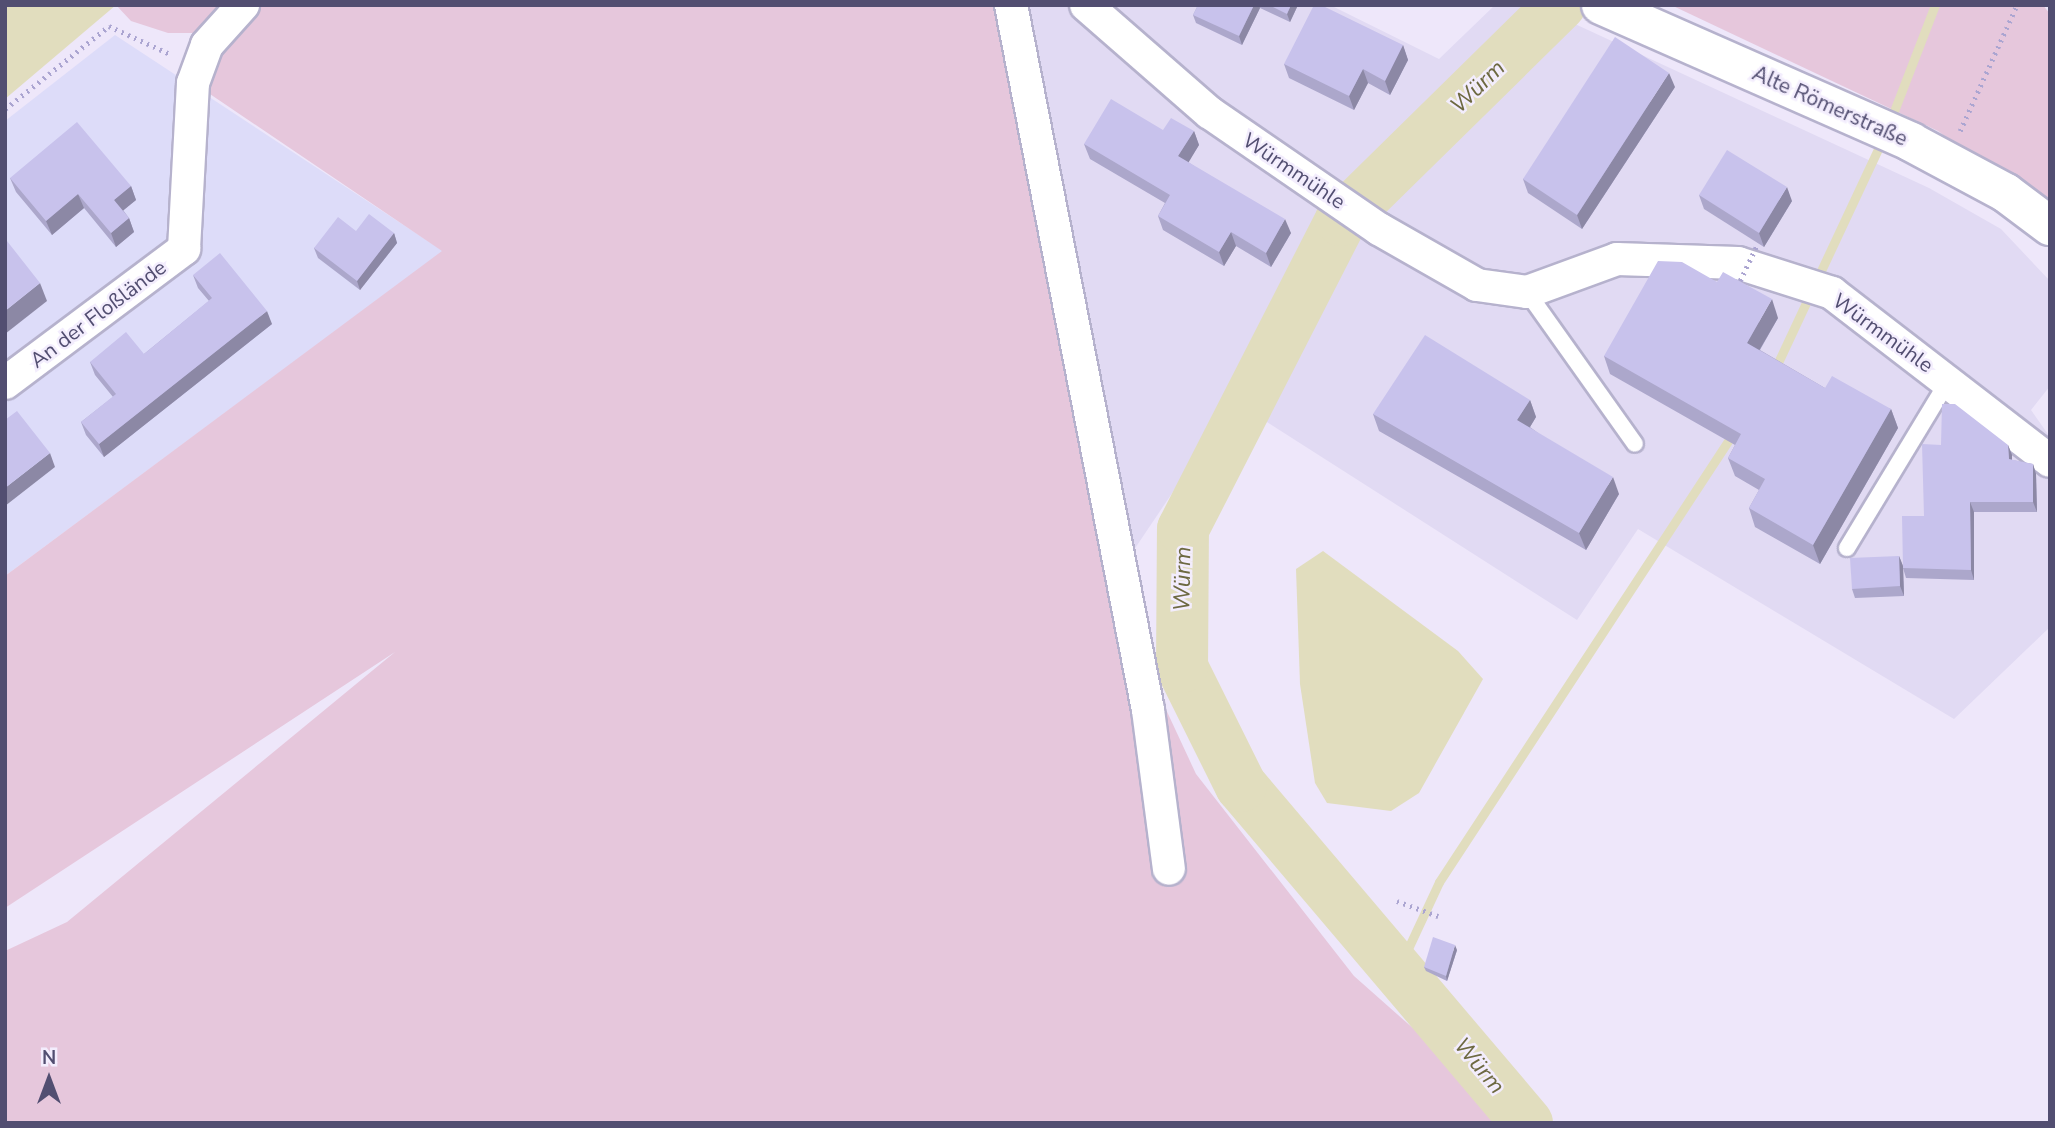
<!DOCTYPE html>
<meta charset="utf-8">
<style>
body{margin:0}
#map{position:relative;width:2055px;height:1128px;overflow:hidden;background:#eee7fa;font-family:"Nunito Sans",sans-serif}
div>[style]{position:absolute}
.residential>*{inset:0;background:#e1daf3}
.commercial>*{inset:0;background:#dddcf9}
.green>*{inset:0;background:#e6c7dc}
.water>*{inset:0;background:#e1ddbe}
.stream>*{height:9px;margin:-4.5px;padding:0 4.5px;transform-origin:4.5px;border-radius:4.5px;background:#e1ddbe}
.river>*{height:52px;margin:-26px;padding:0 26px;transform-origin:26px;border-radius:26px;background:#e1ddbe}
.path>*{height:4.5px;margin-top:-2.25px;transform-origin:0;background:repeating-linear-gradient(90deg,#aba5d1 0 2px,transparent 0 7px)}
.roads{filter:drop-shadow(2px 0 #b6b2cd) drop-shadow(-2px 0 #b6b2cd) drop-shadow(0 2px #b6b2cd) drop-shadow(0 -2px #b6b2cd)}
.service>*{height:16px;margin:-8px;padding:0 8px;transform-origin:8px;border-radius:8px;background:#fff}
.minor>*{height:32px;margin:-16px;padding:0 16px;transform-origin:16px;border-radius:16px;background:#fff}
.secondary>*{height:38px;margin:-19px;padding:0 19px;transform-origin:19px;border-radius:19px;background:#fff}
.path-bridge>*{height:4.5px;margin-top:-2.25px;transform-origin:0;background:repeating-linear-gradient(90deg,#aba5d1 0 2px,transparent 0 7px)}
.wall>*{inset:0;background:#aca7cb}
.shaded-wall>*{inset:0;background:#8c88a5}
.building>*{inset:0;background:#c8c2ec}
span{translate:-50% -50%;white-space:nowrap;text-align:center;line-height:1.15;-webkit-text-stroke:5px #f3edfd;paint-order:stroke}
.street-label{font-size:21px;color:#524e71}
.water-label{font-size:23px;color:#6d6941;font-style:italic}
.frame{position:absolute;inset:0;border:7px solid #524e71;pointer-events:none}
.north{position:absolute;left:14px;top:1044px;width:70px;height:70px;-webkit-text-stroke:5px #f3edfd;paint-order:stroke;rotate:0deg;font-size:19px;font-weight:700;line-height:28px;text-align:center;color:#524e71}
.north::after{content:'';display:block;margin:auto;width:24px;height:32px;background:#524e71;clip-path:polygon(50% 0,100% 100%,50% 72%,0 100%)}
</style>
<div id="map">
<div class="residential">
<i style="clip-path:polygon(994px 5px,1330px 5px,1439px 59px,1495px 5px,1534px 5px,1929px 188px,2001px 229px,2050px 281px,2050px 386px,2031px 410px,2050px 437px,2050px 627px,1954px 719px,1638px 529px,1577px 620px,1234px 401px,1109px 587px)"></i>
</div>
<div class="commercial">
<i style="clip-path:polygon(115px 35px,443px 251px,5px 576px,5px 121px)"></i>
</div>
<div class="green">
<i style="clip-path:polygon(116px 5px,221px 5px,196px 33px,168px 33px,131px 21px)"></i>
<i style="clip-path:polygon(262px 5px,994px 5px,1109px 587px,1196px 774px,1354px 976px,1520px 1123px,5px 1123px,5px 951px,67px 922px,395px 652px,5px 908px,5px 576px,442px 251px,204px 90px,220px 53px)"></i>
<i style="clip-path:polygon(1671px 5px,2043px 5px,2050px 14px,2050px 216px,1938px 131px)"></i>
</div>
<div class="water">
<i style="clip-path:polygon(5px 5px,116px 5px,5px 99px)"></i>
<i style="clip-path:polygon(1323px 551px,1458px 651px,1483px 679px,1419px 793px,1391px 811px,1327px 803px,1315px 783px,1300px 684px,1296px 569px)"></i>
</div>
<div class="stream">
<i style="left:1889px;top:124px;width:128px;rotate:-68.9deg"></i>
<i style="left:1774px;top:371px;width:255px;rotate:-64.9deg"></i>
<i style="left:1398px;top:970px;width:97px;rotate:-65deg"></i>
<i style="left:1439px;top:882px;width:527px;rotate:-56.76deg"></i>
</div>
<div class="river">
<i style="left:1527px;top:1123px;width:442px;rotate:-130.3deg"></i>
<i style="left:1241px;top:786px;width:133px;rotate:-116.4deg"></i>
<i style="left:1182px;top:667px;width:138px;rotate:-89.6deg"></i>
<i style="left:1183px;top:529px;width:347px;rotate:-62.9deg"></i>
<i style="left:1341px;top:220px;width:307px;rotate:-44.5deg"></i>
</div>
<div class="path">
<i style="left:5px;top:109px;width:133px;rotate:-38.6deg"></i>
<i style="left:109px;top:26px;width:69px;rotate:24.7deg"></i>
<i style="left:1960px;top:131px;width:138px;rotate:-65.7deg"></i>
<i style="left:1397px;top:901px;width:44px;rotate:20.1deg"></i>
</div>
<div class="roads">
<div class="service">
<i style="left:1527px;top:292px;width:186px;rotate:54.6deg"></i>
<i style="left:1847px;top:548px;width:195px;rotate:-58.8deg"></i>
</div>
<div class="minor">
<i style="left:1011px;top:5px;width:718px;rotate:79deg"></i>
<i style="left:1148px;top:710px;width:160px;rotate:82.5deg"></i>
<i style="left:1086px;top:5px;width:164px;rotate:41.1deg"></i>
<i style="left:1210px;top:113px;width:205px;rotate:34.5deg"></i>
<i style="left:1379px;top:229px;width:113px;rotate:29.7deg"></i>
<i style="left:1477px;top:285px;width:50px;rotate:8deg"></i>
<i style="left:1527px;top:292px;width:96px;rotate:-20.1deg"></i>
<i style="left:1617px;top:259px;width:121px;rotate:1.9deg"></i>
<i style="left:1738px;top:263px;width:99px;rotate:17.7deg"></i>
<i style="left:1832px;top:293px;width:275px;rotate:37.6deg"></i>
<i style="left:5px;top:383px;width:224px;rotate:-36.8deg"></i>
<i style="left:184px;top:249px;width:166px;rotate:-86.9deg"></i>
<i style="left:193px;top:83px;width:40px;rotate:-69.8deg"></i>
<i style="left:207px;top:45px;width:54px;rotate:-48deg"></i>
</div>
<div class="secondary">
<i style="left:1601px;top:5px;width:339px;rotate:23.8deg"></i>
<i style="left:1911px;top:142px;width:108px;rotate:28.2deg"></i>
<i style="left:2006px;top:193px;width:55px;rotate:36.9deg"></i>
</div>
</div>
<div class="path-bridge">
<i style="left:1737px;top:287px;width:49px;rotate:-64.5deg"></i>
</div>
<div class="wall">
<i style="clip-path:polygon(1198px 5px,1298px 5px,1290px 22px,1260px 8px,1242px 45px,1196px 23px,1193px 15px)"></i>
<i style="clip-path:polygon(1403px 45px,1408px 60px,1390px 95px,1368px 83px,1354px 110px,1289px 78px,1284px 64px)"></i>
<i style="clip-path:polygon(1675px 87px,1582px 229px,1528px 193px,1523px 179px)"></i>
<i style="clip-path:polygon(1163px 130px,1194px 131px,1199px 145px,1188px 162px,1291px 233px,1271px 267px,1236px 246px,1224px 266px,1163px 230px,1158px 216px,1165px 203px,1090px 159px,1084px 144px)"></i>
<i style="clip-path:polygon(10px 178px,131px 186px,136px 200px,123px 210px,129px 218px,134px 232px,116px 247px,84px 208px,52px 235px,16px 192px)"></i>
<i style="clip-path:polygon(1699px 195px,1792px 201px,1764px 247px,1704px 209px)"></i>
<i style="clip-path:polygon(356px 231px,394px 233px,397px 243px,360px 290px,318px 258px,314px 248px)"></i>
<i style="clip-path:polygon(193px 275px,272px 324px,104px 457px,86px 435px,81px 422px,113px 397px,95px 375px,90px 362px,144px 354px,209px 301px,198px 288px)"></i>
<i style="clip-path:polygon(1778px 318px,1760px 350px,1825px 388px,1891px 409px,1898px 428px,1820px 564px,1755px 527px,1749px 508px,1759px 490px,1735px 476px,1728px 458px,1735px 445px,1610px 374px,1604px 356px)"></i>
<i style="clip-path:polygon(1530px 400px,1536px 417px,1530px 427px,1619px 494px,1586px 550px,1379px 431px,1373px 414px)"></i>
<i style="clip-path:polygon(2008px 445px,2012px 455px,2012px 460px,2033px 464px,2036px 474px,2037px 512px,1974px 512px,1974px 580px,1906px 578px,1903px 568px,1924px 516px)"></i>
<i style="clip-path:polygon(1899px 556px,1903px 566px,1904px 596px,1855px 598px,1852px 589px)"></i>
<i style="clip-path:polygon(1457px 950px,1447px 981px,1426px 971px,1424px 967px)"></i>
</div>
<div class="shaded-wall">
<i style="clip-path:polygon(1254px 5px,1259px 5px,1260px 8px,1242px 45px,1239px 36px)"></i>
<i style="clip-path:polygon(1291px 5px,1298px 5px,1290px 22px,1287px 14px)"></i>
<i style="clip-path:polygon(1403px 45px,1408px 60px,1390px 95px,1385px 81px)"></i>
<i style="clip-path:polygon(1363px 69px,1368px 83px,1354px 110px,1349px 96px)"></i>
<i style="clip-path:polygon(1669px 73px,1675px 87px,1582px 229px,1577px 215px)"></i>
<i style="clip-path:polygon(1194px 131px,1199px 145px,1184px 170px,1178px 156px)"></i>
<i style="clip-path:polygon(131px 186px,136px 200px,119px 214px,114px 200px)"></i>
<i style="clip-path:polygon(1787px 187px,1792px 201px,1764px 247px,1759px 233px)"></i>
<i style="clip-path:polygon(78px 194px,84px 208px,52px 235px,46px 221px)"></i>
<i style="clip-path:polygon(129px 218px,134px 232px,116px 247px,111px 233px)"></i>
<i style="clip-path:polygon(1285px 219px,1291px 233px,1271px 267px,1266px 253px)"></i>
<i style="clip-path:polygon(1231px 232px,1236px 246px,1224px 266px,1219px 252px)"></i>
<i style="clip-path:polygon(394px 233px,397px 243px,360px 290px,357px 281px)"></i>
<i style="clip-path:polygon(40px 283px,47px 301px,5px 334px,5px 311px)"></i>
<i style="clip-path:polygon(1772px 299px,1778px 318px,1753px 361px,1747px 343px)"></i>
<i style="clip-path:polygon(267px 311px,272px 324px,104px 457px,99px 444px)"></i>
<i style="clip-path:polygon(1530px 400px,1536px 417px,1524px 437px,1517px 420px)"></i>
<i style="clip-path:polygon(1891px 409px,1898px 428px,1820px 564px,1813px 545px)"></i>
<i style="clip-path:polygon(2008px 445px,2012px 455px,2012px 469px,2009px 459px)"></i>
<i style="clip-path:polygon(50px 453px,55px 467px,5px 506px,5px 488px)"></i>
<i style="clip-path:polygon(2033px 464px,2036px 474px,2037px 512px,2033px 502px)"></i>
<i style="clip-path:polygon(1613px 477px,1619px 494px,1586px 550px,1579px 533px)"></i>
<i style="clip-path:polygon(1970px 502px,1974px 512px,1974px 580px,1971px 570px)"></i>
<i style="clip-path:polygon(1899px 556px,1903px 566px,1904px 596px,1900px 586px)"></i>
<i style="clip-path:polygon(1455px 945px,1457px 950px,1447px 981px,1446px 976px)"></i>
</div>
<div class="building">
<i style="clip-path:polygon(1198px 5px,1254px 5px,1239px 36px,1193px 15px)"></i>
<i style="clip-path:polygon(1269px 5px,1291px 5px,1287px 14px)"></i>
<i style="clip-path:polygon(1314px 5px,1321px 5px,1403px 45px,1385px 81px,1363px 69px,1349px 96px,1284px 64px)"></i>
<i style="clip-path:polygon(1615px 37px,1669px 73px,1577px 215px,1523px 179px)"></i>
<i style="clip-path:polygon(1111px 99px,1163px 130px,1171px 118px,1194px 131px,1178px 156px,1285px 219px,1266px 253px,1231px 232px,1219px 252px,1158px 216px,1170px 195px,1084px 144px)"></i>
<i style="clip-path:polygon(77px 122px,131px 186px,114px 200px,129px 218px,111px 233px,78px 194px,46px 221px,10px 178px)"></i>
<i style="clip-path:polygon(1727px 150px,1787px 187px,1759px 233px,1699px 195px)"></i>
<i style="clip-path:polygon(369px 214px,394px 233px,357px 281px,314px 248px,338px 217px,356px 231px)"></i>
<i style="clip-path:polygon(7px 241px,40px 283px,5px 311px,5px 242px)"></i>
<i style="clip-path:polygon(220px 253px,267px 311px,99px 444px,81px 422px,116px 394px,90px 362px,126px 332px,144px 354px,212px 298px,193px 275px)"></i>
<i style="clip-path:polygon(1658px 261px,1682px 262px,1717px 282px,1723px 272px,1772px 299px,1747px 343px,1825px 388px,1832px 376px,1891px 409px,1813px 545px,1749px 508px,1765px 479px,1728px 458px,1741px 434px,1604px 356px)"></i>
<i style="clip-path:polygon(1425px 335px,1530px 400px,1517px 420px,1613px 477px,1579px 533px,1373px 414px)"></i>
<i style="clip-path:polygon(1942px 404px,1955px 404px,2008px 445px,2009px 459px,2033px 464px,2033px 502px,1970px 502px,1971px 570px,1903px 568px,1902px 516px,1924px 516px,1922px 444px,1941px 445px)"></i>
<i style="clip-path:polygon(17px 411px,50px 453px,5px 488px,5px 420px)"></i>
<i style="clip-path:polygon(1899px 556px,1900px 586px,1852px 589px,1850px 558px)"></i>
<i style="clip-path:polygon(1433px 937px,1455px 945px,1446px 976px,1424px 967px)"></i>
</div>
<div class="street-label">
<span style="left:1830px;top:106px;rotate:24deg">Alte Römerstraße</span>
<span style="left:1294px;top:171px;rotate:34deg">Würmmühle</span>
<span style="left:98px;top:314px;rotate:-37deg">An der Floßlände</span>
<span style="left:1883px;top:333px;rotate:36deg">Würmmühle</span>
</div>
<div class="water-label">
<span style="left:1478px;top:87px;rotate:-44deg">Würm</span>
<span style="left:1183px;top:579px;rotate:-89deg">Würm</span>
<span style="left:1479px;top:1066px;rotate:50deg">Würm</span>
</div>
<div class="frame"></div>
<div class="north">N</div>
</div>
